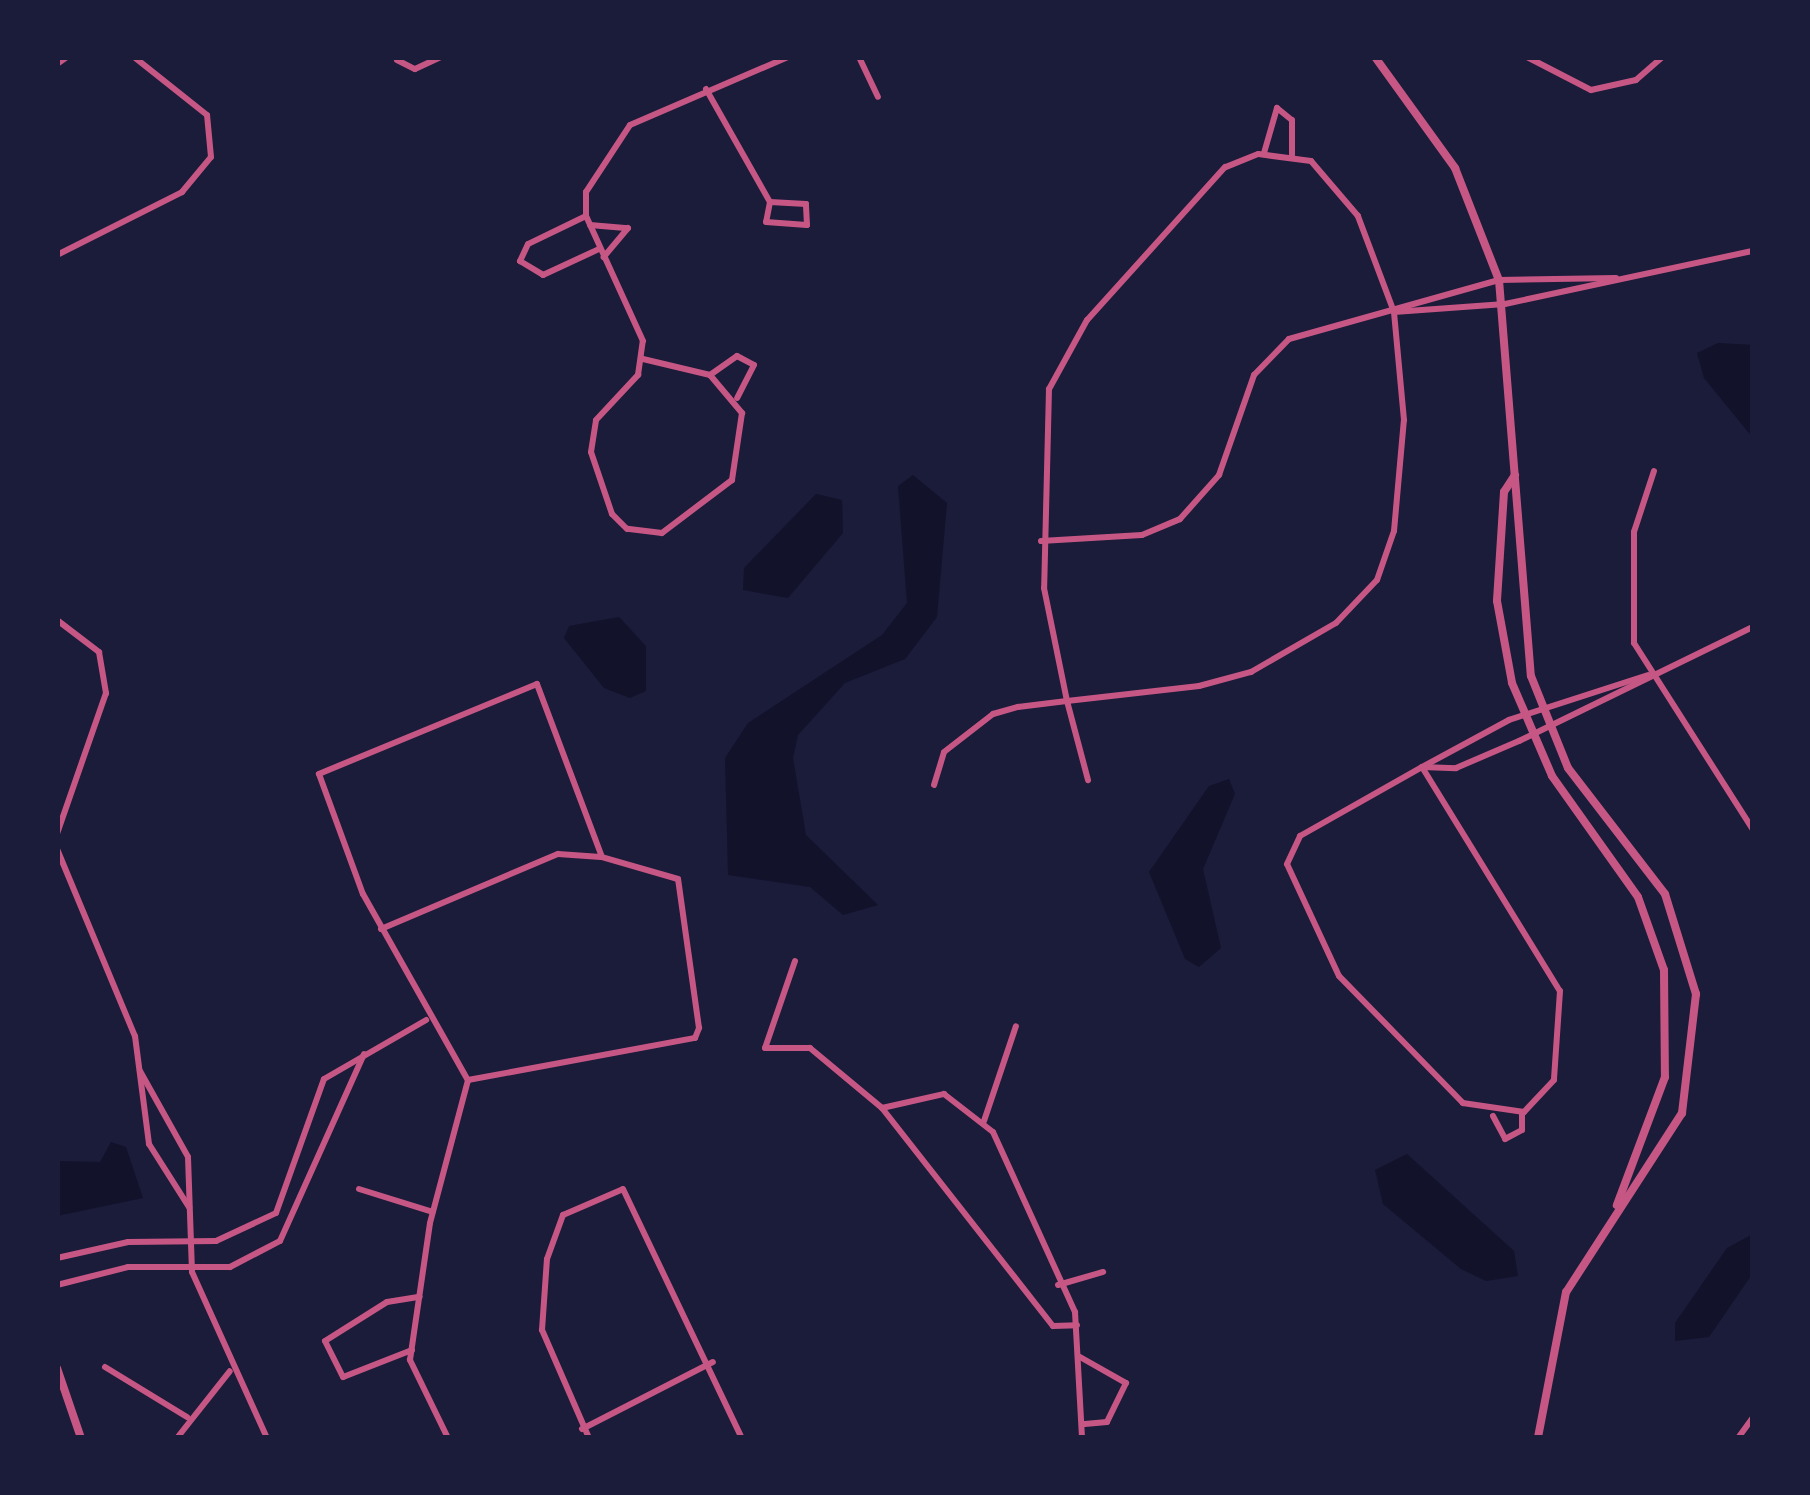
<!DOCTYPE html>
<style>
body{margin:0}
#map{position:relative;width:1810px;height:1495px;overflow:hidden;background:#1b1b3a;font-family:Cabin,sans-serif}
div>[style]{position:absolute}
.water>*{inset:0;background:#12122b}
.minor>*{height:6px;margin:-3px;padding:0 3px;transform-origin:3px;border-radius:3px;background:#c65784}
.tertiary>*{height:8px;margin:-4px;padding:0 4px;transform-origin:4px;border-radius:4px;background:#c65784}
span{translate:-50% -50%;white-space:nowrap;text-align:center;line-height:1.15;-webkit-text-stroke:9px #1b1b3a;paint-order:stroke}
.frame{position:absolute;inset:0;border:60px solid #1b1b3a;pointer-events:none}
</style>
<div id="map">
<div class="water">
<i style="clip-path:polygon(1718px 343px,1753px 345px,1753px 438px,1704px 378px,1697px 353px)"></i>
<i style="clip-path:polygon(913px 475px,947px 503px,937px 617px,905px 659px,845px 683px,798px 735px,793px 758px,806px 835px,878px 905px,843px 915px,810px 887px,728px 875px,725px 758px,748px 723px,882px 635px,907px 603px,898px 486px)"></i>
<i style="clip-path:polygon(816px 494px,842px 500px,843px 533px,788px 598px,743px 590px,744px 568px)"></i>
<i style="clip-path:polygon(619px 617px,646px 646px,646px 691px,630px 698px,604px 688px,564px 638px,569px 626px)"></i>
<i style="clip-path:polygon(1229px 779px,1235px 794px,1203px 869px,1221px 948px,1199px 967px,1185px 959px,1149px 872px,1209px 786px)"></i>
<i style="clip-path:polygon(111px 1142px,126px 1147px,143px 1198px,57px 1216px,57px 1161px,100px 1162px)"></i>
<i style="clip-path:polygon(1407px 1154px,1514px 1251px,1518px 1276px,1486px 1281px,1461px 1269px,1383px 1204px,1375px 1170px)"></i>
<i style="clip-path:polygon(1753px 1234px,1753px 1273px,1709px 1337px,1675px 1341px,1675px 1323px,1727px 1248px)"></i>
</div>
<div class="minor">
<i style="left:859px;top:57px;width:44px;rotate:64.6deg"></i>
<i style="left:1527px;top:57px;width:72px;rotate:27.3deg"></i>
<i style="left:1591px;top:90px;width:46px;rotate:-12.5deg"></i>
<i style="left:1636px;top:80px;width:35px;rotate:-41deg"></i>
<i style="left:397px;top:60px;width:20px;rotate:27deg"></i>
<i style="left:415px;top:69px;width:29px;rotate:-25deg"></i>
<i style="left:57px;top:64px;width:12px;rotate:-35deg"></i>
<i style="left:706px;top:89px;width:130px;rotate:60.5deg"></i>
<i style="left:770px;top:202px;width:20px;rotate:101deg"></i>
<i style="left:766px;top:222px;width:41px;rotate:4.2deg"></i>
<i style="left:807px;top:225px;width:21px;rotate:-93deg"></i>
<i style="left:806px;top:204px;width:36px;rotate:-177deg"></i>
<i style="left:1264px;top:153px;width:47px;rotate:-73.9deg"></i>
<i style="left:1277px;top:108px;width:19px;rotate:39deg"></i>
<i style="left:1292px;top:120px;width:35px;rotate:90deg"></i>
<i style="left:586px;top:216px;width:64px;rotate:154.2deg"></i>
<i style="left:528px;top:244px;width:19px;rotate:115deg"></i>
<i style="left:520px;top:261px;width:27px;rotate:31deg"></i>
<i style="left:543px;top:275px;width:62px;rotate:-24.9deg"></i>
<i style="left:590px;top:225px;width:38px;rotate:5deg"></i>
<i style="left:628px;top:228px;width:38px;rotate:130deg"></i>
<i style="left:57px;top:255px;width:140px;rotate:-26.7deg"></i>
<i style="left:182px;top:192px;width:45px;rotate:-50.4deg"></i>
<i style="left:211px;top:157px;width:42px;rotate:-95.4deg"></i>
<i style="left:207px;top:115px;width:93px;rotate:-141.5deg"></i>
<i style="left:1394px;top:312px;width:111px;rotate:-4.1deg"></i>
<i style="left:1505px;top:304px;width:254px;rotate:-12.1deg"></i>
<i style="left:643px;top:359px;width:69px;rotate:13.4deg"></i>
<i style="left:710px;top:375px;width:50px;rotate:49.9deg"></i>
<i style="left:742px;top:413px;width:68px;rotate:98.5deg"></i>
<i style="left:732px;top:480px;width:88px;rotate:142.9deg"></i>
<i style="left:662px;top:533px;width:35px;rotate:-173deg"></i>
<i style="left:627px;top:529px;width:21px;rotate:-135deg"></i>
<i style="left:612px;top:514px;width:65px;rotate:-108.7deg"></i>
<i style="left:591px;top:452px;width:32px;rotate:-81deg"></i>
<i style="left:596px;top:420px;width:62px;rotate:-47deg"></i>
<i style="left:638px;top:375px;width:34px;rotate:-82deg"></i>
<i style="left:643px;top:341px;width:137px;rotate:-114.5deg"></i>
<i style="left:586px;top:216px;width:24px;rotate:-90deg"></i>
<i style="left:586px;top:192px;width:80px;rotate:-56.7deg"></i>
<i style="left:630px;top:125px;width:172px;rotate:-23.3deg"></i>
<i style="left:710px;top:375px;width:33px;rotate:-35deg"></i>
<i style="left:737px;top:356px;width:19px;rotate:28deg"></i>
<i style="left:754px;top:365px;width:37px;rotate:117deg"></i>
<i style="left:1654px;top:471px;width:64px;rotate:108.2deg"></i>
<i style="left:1634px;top:532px;width:111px;rotate:90deg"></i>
<i style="left:1634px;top:643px;width:222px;rotate:57.5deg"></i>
<i style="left:1041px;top:541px;width:101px;rotate:-3.4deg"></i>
<i style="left:1142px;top:535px;width:41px;rotate:-22.8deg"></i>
<i style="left:1180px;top:519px;width:59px;rotate:-48.4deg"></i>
<i style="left:1219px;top:475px;width:106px;rotate:-70.7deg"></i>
<i style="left:1254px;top:375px;width:50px;rotate:-45.8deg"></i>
<i style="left:1289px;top:339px;width:218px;rotate:-15.7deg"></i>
<i style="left:1499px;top:280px;width:117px;rotate:-1deg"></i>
<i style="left:57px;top:620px;width:53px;rotate:37.3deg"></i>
<i style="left:99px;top:652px;width:42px;rotate:80.3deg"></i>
<i style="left:106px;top:693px;width:149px;rotate:109.2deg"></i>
<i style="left:1648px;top:675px;width:146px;rotate:162.1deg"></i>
<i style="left:1509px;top:720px;width:99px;rotate:151.6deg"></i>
<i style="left:1422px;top:767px;width:34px;rotate:2deg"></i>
<i style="left:1456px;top:768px;width:69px;rotate:-23.2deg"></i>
<i style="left:1519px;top:741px;width:260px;rotate:-26deg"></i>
<i style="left:1422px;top:767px;width:263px;rotate:58.4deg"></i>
<i style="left:1560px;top:991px;width:89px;rotate:93.9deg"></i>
<i style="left:1554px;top:1080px;width:44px;rotate:133.2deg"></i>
<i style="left:1524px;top:1112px;width:62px;rotate:-171.6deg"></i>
<i style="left:1463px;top:1103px;width:177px;rotate:-134.3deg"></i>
<i style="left:1339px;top:976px;width:123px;rotate:-114.9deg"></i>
<i style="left:1287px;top:864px;width:31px;rotate:-65deg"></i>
<i style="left:1300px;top:836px;width:140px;rotate:-29.5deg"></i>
<i style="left:934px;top:785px;width:34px;rotate:-73deg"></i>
<i style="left:944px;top:752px;width:62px;rotate:-37.8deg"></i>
<i style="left:993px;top:714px;width:26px;rotate:-16deg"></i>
<i style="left:1018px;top:707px;width:49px;rotate:-7deg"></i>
<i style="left:1067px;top:701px;width:133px;rotate:-6.5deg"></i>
<i style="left:1199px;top:686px;width:54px;rotate:-15.1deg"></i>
<i style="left:1251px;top:672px;width:98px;rotate:-30deg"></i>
<i style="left:1336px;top:623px;width:59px;rotate:-46.4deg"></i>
<i style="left:1377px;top:580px;width:52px;rotate:-70.9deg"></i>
<i style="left:1394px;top:531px;width:111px;rotate:-84.9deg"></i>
<i style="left:1404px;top:420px;width:108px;rotate:-95.3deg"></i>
<i style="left:1394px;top:312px;width:103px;rotate:-110.6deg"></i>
<i style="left:1358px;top:216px;width:72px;rotate:-130.5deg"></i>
<i style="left:1311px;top:161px;width:53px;rotate:-172.5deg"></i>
<i style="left:1258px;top:154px;width:35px;rotate:158deg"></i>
<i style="left:1225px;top:167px;width:206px;rotate:132deg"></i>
<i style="left:1087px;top:320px;width:79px;rotate:118.8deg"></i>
<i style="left:1049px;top:389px;width:199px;rotate:91.4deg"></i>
<i style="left:1044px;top:588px;width:115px;rotate:78.5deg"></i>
<i style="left:1067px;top:701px;width:82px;rotate:75.1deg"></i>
<i style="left:57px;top:849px;width:203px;rotate:67.4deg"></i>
<i style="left:135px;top:1036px;width:109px;rotate:82.6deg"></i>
<i style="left:149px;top:1144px;width:75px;rotate:57.6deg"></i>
<i style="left:381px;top:929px;width:192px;rotate:-23deg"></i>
<i style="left:558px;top:854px;width:43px;rotate:4deg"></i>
<i style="left:795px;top:961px;width:92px;rotate:109deg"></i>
<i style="left:765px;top:1048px;width:45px"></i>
<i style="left:810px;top:1048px;width:94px;rotate:39.8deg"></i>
<i style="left:882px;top:1108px;width:64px;rotate:-12.7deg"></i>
<i style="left:944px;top:1094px;width:62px;rotate:37.8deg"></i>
<i style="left:993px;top:1132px;width:198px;rotate:65.5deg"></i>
<i style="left:1075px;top:1312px;width:126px;rotate:86.8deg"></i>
<i style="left:140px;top:1071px;width:98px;rotate:60.8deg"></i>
<i style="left:188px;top:1157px;width:115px;rotate:88deg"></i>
<i style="left:192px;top:1272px;width:182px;rotate:65.7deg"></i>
<i style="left:882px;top:1108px;width:277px;rotate:51.9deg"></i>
<i style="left:1053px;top:1326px;width:24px;rotate:-2deg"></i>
<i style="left:1493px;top:1116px;width:26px;rotate:62deg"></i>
<i style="left:1505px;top:1139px;width:19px;rotate:-28deg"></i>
<i style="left:1522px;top:1130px;width:17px;rotate:-90deg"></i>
<i style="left:984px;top:1121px;width:100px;rotate:-71.4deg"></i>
<i style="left:359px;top:1189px;width:77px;rotate:17.3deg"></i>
<i style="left:57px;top:1258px;width:73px;rotate:-12.7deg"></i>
<i style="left:128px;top:1242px;width:88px;rotate:-0.7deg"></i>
<i style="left:216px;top:1241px;width:66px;rotate:-25deg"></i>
<i style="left:276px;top:1213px;width:142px;rotate:-70.3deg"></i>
<i style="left:324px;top:1079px;width:118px;rotate:-30deg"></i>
<i style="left:57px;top:1285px;width:73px;rotate:-14.2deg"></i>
<i style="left:128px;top:1267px;width:102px"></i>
<i style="left:230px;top:1267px;width:56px;rotate:-27.5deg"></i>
<i style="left:280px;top:1241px;width:205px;rotate:-65.8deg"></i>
<i style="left:1058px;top:1285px;width:47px;rotate:-16.1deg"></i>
<i style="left:412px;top:1350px;width:74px;rotate:158.6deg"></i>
<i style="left:343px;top:1377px;width:40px;rotate:-116.6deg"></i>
<i style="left:325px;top:1341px;width:73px;rotate:-32.2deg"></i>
<i style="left:387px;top:1302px;width:33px;rotate:-9deg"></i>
<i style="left:1080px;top:1357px;width:53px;rotate:29.5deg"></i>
<i style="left:1126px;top:1383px;width:43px;rotate:116deg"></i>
<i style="left:1107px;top:1422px;width:25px;rotate:175deg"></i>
<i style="left:105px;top:1367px;width:96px;rotate:31.4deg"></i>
<i style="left:582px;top:1429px;width:147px;rotate:-27.1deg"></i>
<i style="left:177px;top:1438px;width:85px;rotate:-51.7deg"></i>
<i style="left:448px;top:1438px;width:87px;rotate:-116deg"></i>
<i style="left:410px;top:1360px;width:138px;rotate:-81.7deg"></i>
<i style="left:430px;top:1223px;width:148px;rotate:-75.1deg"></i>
<i style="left:468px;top:1080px;width:231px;rotate:-10.5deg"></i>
<i style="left:695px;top:1038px;width:11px;rotate:-68deg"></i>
<i style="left:699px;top:1028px;width:150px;rotate:-98deg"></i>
<i style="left:678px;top:879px;width:79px;rotate:-163.9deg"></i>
<i style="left:602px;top:857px;width:185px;rotate:-110.6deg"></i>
<i style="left:537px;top:684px;width:236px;rotate:157.6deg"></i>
<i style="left:319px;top:774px;width:128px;rotate:69.9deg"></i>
<i style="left:363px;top:894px;width:214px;rotate:60.6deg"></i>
<i style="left:589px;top:1438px;width:118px;rotate:-113.5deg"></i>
<i style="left:542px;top:1330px;width:71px;rotate:-86deg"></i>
<i style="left:547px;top:1259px;width:47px;rotate:-70deg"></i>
<i style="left:563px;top:1215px;width:65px;rotate:-23.4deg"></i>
<i style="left:623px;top:1189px;width:276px;rotate:64.5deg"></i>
<i style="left:1738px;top:1438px;width:26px;rotate:-54deg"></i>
</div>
<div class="tertiary">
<i style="left:1375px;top:57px;width:137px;rotate:54.2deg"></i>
<i style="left:1455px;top:168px;width:120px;rotate:68.6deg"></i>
<i style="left:1499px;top:280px;width:397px;rotate:85.4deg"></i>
<i style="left:1531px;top:676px;width:99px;rotate:68.1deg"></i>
<i style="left:1568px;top:768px;width:159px;rotate:52.4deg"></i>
<i style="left:1665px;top:894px;width:105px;rotate:72.8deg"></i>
<i style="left:1696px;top:994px;width:120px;rotate:96.7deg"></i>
<i style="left:1682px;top:1113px;width:213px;rotate:122.9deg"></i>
<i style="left:1566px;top:1292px;width:149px;rotate:100.9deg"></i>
<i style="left:1515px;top:475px;width:20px;rotate:123deg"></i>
<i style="left:1504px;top:492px;width:109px;rotate:93.7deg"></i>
<i style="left:1497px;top:601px;width:83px;rotate:79.6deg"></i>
<i style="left:1512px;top:683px;width:101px;rotate:66.7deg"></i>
<i style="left:1552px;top:776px;width:148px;rotate:54.6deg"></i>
<i style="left:1638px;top:897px;width:77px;rotate:70.4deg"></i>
<i style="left:1664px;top:970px;width:107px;rotate:89.5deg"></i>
<i style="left:1665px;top:1077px;width:137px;rotate:110.6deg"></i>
<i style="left:57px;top:1368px;width:74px;rotate:71.1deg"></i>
</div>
<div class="frame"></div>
</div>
